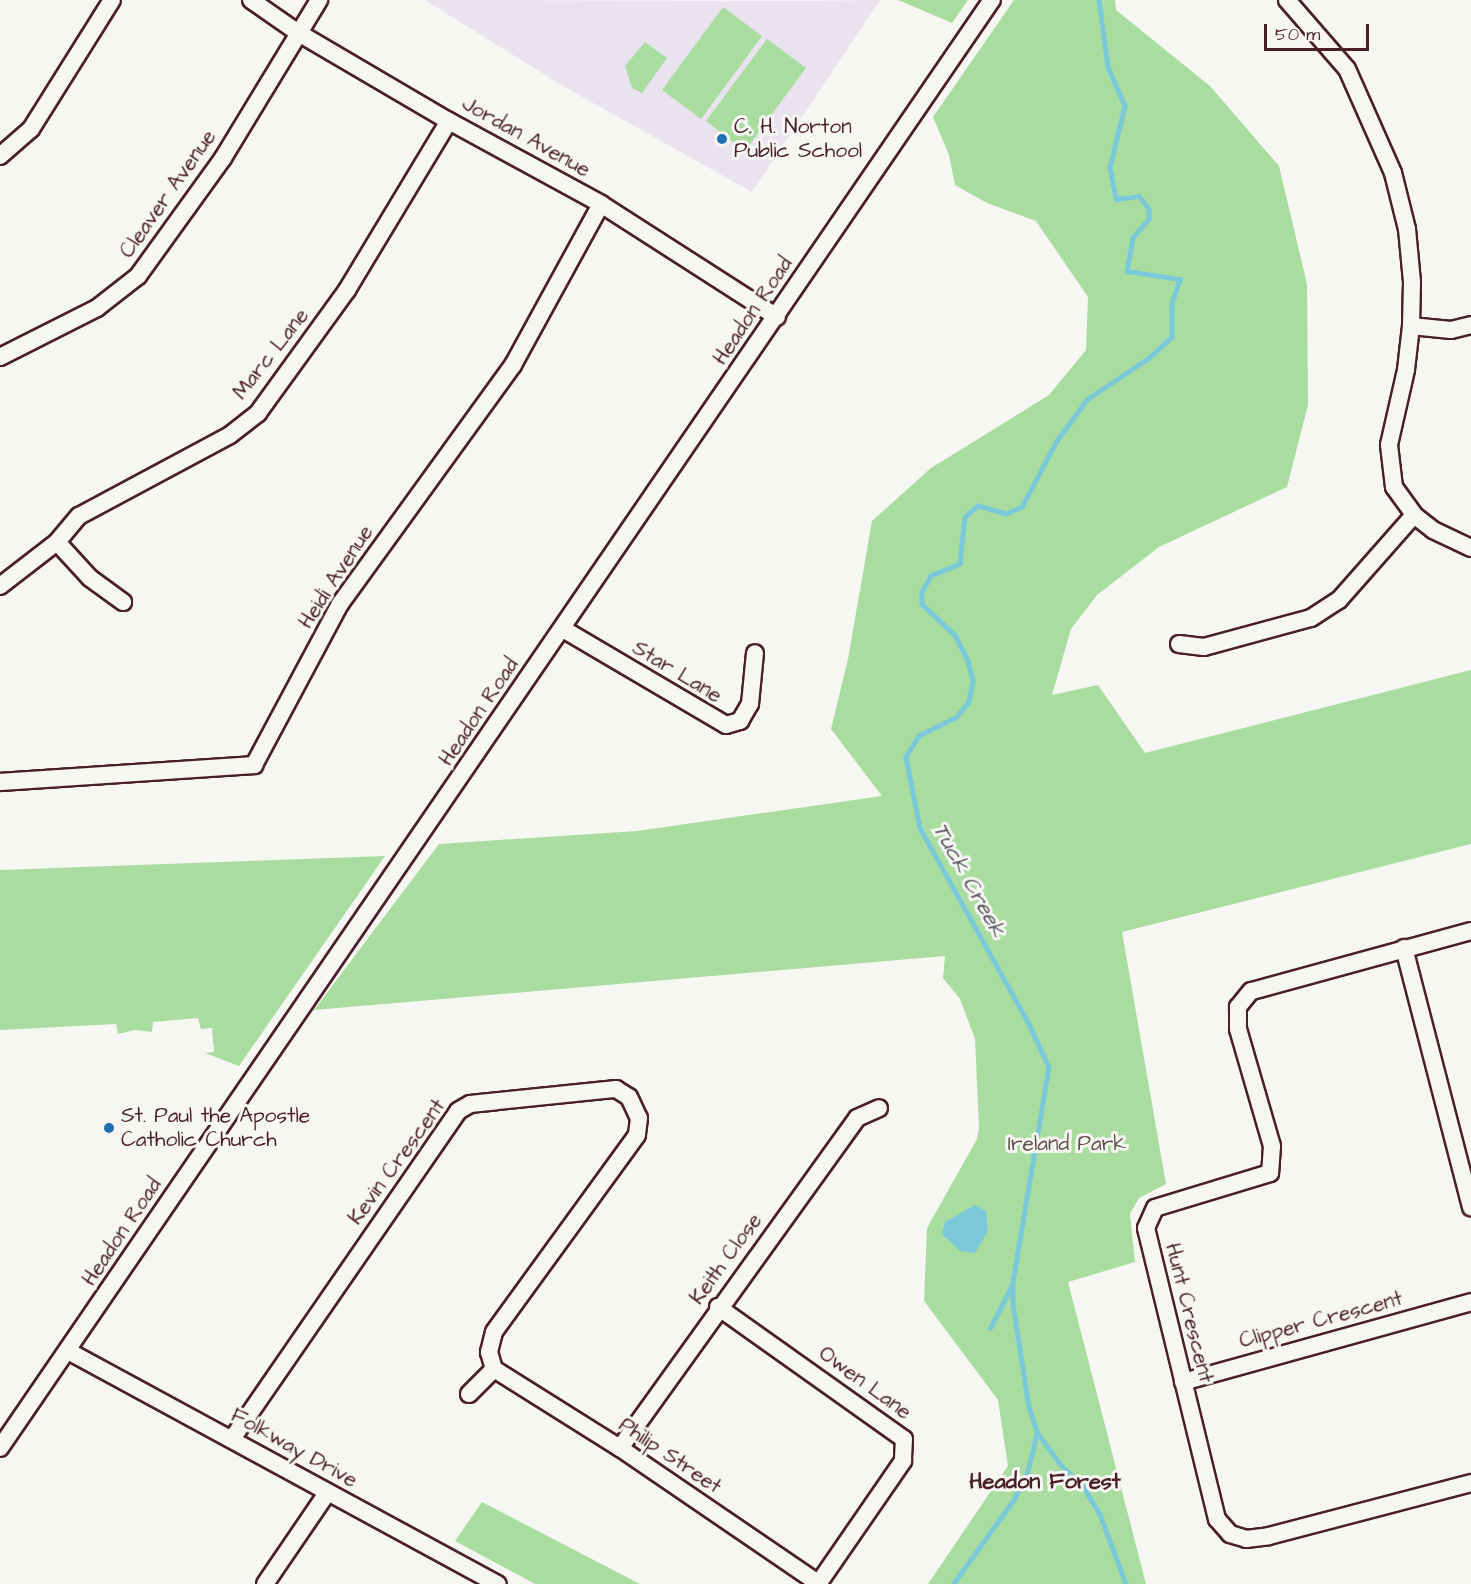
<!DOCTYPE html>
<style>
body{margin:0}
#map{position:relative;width:1471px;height:1584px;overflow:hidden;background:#f6f6f2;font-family:"Architects Daughter",sans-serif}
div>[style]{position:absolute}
.built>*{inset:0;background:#e8e3ef}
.green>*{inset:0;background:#a9dda0}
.water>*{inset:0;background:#7bc9d8}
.stream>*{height:4.5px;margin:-2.25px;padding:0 2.25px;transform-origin:2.25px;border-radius:2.25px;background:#7bc9d8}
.roads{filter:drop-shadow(2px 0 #4a1f2b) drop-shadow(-2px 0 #4a1f2b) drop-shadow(0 2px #4a1f2b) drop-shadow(0 -2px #4a1f2b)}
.minor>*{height:16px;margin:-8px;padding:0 8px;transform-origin:8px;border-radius:8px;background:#f6f6f2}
.dots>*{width:16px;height:16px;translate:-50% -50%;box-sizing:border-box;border:3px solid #f6f6f2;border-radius:50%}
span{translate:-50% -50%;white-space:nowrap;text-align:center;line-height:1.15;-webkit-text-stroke:6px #f6f6f2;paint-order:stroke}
.poi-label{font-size:21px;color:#4a1f2b}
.left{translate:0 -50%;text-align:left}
.street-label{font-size:21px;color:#4a1f2b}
.park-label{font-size:21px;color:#624e48}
.water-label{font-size:22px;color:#59525f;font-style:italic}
.neighbourhood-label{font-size:22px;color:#4a1f2b;font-weight:700}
.scale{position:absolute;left:1264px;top:24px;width:105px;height:27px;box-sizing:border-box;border:3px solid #4a1f2b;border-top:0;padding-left:8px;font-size:18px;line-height:21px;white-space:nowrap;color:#4a1f2b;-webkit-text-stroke:4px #f6f6f2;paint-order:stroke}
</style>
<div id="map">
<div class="built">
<i style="clip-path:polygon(425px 0,805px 1px,880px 0,752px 192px,563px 86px)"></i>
</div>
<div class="green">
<i style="clip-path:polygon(898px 0,968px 0,952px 23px)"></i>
<i style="clip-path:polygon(1014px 0,1115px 0,1116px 10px,1210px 86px,1279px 166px,1307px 284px,1308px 405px,1287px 487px,1159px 547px,1097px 595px,1071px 629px,1052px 695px,1098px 685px,1145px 753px,1471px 670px,1471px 844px,1122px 932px,1166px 1184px,1139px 1198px,1130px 1214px,1135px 1262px,1068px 1282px,1146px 1584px,928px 1584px,1008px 1466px,998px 1400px,924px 1301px,927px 1228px,977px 1139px,979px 1128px,975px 1039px,960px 999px,943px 978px,945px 956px,314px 1010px,439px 844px,637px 831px,882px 796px,831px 729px,848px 659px,872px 521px,931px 468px,1049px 395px,1086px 350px,1088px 297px,1036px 221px,987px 203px,955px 185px,949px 155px,933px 117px)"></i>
<i style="clip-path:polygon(723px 7px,762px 36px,701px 119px,662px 90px)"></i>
<i style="clip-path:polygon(767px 39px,806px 68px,745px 151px,706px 121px)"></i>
<i style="clip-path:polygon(645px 42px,667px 58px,642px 93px,632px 88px,625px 66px)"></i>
<i style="clip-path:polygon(385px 856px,239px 1066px,205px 1053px,214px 1052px,212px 1028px,201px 1029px,198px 1018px,153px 1022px,152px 1032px,135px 1030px,118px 1034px,116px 1024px,0 1030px,0 870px)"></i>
<i style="clip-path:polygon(482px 1502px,640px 1584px,535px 1584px,455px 1541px)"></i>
</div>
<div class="water">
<i style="clip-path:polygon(975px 1205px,986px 1211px,988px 1231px,975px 1253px,960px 1251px,942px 1234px,945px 1222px)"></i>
</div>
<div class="stream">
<i style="left:1099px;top:0;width:68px;rotate:82.3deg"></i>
<i style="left:1108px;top:67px;width:43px;rotate:66.4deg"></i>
<i style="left:1125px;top:106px;width:63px;rotate:103.8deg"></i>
<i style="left:1110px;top:167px;width:33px;rotate:79deg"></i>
<i style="left:1116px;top:199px;width:23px;rotate:-7deg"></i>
<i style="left:1139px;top:196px;width:16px;rotate:52deg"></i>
<i style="left:1149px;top:209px;width:10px;rotate:90deg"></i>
<i style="left:1149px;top:219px;width:25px;rotate:130deg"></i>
<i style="left:1133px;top:238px;width:34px;rotate:100deg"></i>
<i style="left:1127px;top:271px;width:54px;rotate:8.6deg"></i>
<i style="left:1180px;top:279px;width:26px;rotate:108deg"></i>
<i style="left:1172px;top:304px;width:33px;rotate:90deg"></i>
<i style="left:1172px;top:337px;width:33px;rotate:137deg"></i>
<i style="left:1148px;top:359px;width:73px;rotate:146.1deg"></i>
<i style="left:1087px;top:400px;width:51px;rotate:126.2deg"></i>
<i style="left:1057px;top:441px;width:75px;rotate:117.9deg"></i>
<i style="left:1022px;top:507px;width:17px;rotate:156deg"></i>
<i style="left:1006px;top:514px;width:29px;rotate:-164deg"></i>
<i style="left:978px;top:506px;width:17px;rotate:140deg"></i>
<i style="left:965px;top:517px;width:47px;rotate:96.1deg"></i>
<i style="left:960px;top:564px;width:31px;rotate:158deg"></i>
<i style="left:931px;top:576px;width:18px;rotate:119deg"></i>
<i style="left:922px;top:592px;width:12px;rotate:90deg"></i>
<i style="left:922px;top:604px;width:45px;rotate:43.2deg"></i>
<i style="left:955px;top:635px;width:29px;rotate:63deg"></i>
<i style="left:968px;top:661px;width:21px;rotate:76deg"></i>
<i style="left:973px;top:681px;width:21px;rotate:101deg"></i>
<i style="left:969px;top:702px;width:19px;rotate:129deg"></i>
<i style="left:957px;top:717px;width:42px;rotate:153.4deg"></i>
<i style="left:919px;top:736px;width:25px;rotate:122deg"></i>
<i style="left:906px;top:757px;width:72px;rotate:78.8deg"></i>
<i style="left:920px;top:828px;width:224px;rotate:60.9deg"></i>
<i style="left:1029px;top:1024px;width:47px;rotate:65.1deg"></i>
<i style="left:1049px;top:1067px;width:218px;rotate:99.5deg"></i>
<i style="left:1013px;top:1282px;width:22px;rotate:90deg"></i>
<i style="left:1013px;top:1304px;width:104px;rotate:81.2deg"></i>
<i style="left:1029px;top:1407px;width:26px;rotate:72deg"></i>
<i style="left:1037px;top:1432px;width:39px;rotate:54deg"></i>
<i style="left:1060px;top:1464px;width:32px;rotate:44deg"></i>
<i style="left:1083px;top:1486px;width:33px;rotate:59deg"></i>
<i style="left:1100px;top:1514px;width:75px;rotate:69.6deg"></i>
<i style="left:990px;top:1328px;width:48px;rotate:-62.9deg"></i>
<i style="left:953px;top:1584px;width:105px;rotate:-54.3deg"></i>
<i style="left:1014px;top:1499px;width:29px;rotate:-63deg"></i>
<i style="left:1027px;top:1473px;width:42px;rotate:-76.3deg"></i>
</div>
<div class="roads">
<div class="minor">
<i style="left:251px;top:0;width:56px;rotate:34.8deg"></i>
<i style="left:297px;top:32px;width:176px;rotate:30.4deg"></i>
<i style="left:449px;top:121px;width:173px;rotate:28.6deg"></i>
<i style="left:601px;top:204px;width:209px;rotate:32.7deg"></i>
<i style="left:1287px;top:0;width:91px;rotate:49deg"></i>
<i style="left:1347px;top:69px;width:114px;rotate:66.1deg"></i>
<i style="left:1393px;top:173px;width:58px;rotate:76deg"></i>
<i style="left:1407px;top:229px;width:53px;rotate:84.6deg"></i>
<i style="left:1412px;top:282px;width:44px;rotate:91.3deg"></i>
<i style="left:1411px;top:326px;width:44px;rotate:96.5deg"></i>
<i style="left:1406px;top:370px;width:77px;rotate:102.8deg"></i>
<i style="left:1389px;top:445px;width:42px;rotate:83.2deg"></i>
<i style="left:1394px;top:487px;width:34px;rotate:54deg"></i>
<i style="left:1414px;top:515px;width:24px;rotate:38deg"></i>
<i style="left:1433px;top:530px;width:42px;rotate:25.3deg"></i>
<i style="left:0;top:156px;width:41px;rotate:-41.1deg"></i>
<i style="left:31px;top:129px;width:152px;rotate:-57.9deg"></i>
<i style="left:1411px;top:326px;width:40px;rotate:5.7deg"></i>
<i style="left:1451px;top:330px;width:21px;rotate:-14deg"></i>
<i style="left:0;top:357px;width:109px;rotate:-26.8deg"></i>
<i style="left:97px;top:308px;width:52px;rotate:-38deg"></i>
<i style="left:138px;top:276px;width:145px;rotate:-54.2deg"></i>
<i style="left:223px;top:158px;width:185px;rotate:-58.7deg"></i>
<i style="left:57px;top:542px;width:49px;rotate:47.5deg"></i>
<i style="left:90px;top:578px;width:41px;rotate:36deg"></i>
<i style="left:0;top:586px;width:72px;rotate:-37.7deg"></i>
<i style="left:57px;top:542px;width:34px;rotate:-50deg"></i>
<i style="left:79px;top:516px;width:171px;rotate:-28.2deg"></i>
<i style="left:230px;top:435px;width:36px;rotate:-38deg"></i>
<i style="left:258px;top:413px;width:152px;rotate:-54.1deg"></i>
<i style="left:347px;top:290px;width:197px;rotate:-58.9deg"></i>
<i style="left:563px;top:629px;width:189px;rotate:30.5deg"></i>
<i style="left:726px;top:725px;width:15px;rotate:-16deg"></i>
<i style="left:740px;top:721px;width:20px;rotate:-60deg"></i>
<i style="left:750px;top:704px;width:51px;rotate:-84.4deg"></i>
<i style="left:1179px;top:644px;width:25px;rotate:7deg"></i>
<i style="left:1204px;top:647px;width:111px;rotate:-15.2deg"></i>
<i style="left:1311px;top:618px;width:33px;rotate:-33deg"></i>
<i style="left:1339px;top:600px;width:113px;rotate:-48.6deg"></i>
<i style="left:0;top:782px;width:255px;rotate:-3.8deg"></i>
<i style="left:254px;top:765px;width:183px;rotate:-61.9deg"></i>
<i style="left:340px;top:604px;width:295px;rotate:-54.1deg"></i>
<i style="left:513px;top:365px;width:183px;rotate:-61.3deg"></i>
<i style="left:1471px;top:931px;width:228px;rotate:164.7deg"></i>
<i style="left:1251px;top:991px;width:21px;rotate:129deg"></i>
<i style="left:1238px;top:1007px;width:22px;rotate:90deg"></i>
<i style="left:1238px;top:1029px;width:122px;rotate:73.8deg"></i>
<i style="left:1272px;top:1146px;width:27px;rotate:94deg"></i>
<i style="left:1270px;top:1173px;width:120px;rotate:163.1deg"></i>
<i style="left:1155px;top:1208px;width:22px;rotate:114deg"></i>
<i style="left:1146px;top:1228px;width:300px;rotate:76.3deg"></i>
<i style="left:1217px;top:1519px;width:20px;rotate:49deg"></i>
<i style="left:1230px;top:1534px;width:17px;rotate:17deg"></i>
<i style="left:1246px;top:1539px;width:23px;rotate:-7deg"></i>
<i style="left:1269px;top:1536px;width:209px;rotate:-14.7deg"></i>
<i style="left:1404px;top:948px;width:268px;rotate:75.5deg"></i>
<i style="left:718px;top:1307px;width:228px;rotate:35.4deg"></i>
<i style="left:904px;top:1439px;width:22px;rotate:93deg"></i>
<i style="left:903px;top:1461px;width:150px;rotate:124.6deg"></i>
<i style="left:68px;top:1351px;width:489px;rotate:28.5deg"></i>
<i style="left:494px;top:1369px;width:149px;rotate:32.1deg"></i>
<i style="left:620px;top:1448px;width:241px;rotate:34.3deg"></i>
<i style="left:1183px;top:1382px;width:299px;rotate:-15.5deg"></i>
<i style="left:469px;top:1394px;width:35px;rotate:-45deg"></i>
<i style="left:232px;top:1439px;width:398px;rotate:-55.4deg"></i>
<i style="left:458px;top:1111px;width:14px;rotate:-30deg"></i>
<i style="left:470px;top:1104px;width:147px;rotate:-5.9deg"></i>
<i style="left:616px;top:1089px;width:15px;rotate:32deg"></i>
<i style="left:629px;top:1097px;width:23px;rotate:65deg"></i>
<i style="left:639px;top:1118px;width:17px;rotate:97deg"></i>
<i style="left:637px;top:1135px;width:243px;rotate:126deg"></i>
<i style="left:494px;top:1332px;width:21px;rotate:104deg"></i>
<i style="left:489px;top:1352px;width:18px;rotate:74deg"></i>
<i style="left:0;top:1448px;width:1755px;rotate:-55.59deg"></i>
<i style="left:620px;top:1448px;width:406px;rotate:-54.3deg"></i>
<i style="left:857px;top:1118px;width:24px;rotate:-24deg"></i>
<i style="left:265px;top:1584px;width:110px;rotate:-55.7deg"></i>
</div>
</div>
<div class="dots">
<i style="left:722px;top:139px;background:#1f6fb2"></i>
<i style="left:109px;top:1128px;background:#1f6fb2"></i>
</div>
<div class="poi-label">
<span class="left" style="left:734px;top:139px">C. H. Norton<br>Public School</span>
<span class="left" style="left:121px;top:1128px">St. Paul the Apostle<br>Catholic Church</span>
</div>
<div class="street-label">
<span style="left:526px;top:137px;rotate:29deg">Jordan Avenue</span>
<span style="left:168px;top:194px;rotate:-55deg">Cleaver Avenue</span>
<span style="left:753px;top:311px;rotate:-56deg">Headon Road</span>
<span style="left:271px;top:354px;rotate:-52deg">Marc Lane</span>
<span style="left:336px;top:577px;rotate:-57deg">Heidi Avenue</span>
<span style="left:677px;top:672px;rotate:31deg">Star Lane</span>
<span style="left:479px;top:712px;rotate:-56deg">Headon Road</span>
<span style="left:397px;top:1162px;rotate:-54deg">Kevin Crescent</span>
<span style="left:122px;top:1232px;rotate:-56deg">Headon Road</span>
<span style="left:726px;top:1259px;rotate:-54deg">Keith Close</span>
<span style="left:1189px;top:1313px;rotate:76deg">Hunt Crescent</span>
<span style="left:1321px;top:1320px;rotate:-15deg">Clipper Crescent</span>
<span style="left:865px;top:1383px;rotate:36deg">Owen Lane</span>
<span style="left:294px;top:1448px;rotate:29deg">Folkway Drive</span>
<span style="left:670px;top:1456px;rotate:34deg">Philip Street</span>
</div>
<div class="park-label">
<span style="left:1067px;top:1144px">Ireland Park</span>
</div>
<div class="water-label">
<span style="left:969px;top:880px;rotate:61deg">Tuck Creek</span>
</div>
<div class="neighbourhood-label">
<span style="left:1045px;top:1482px">Headon Forest</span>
</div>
<div class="scale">50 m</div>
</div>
